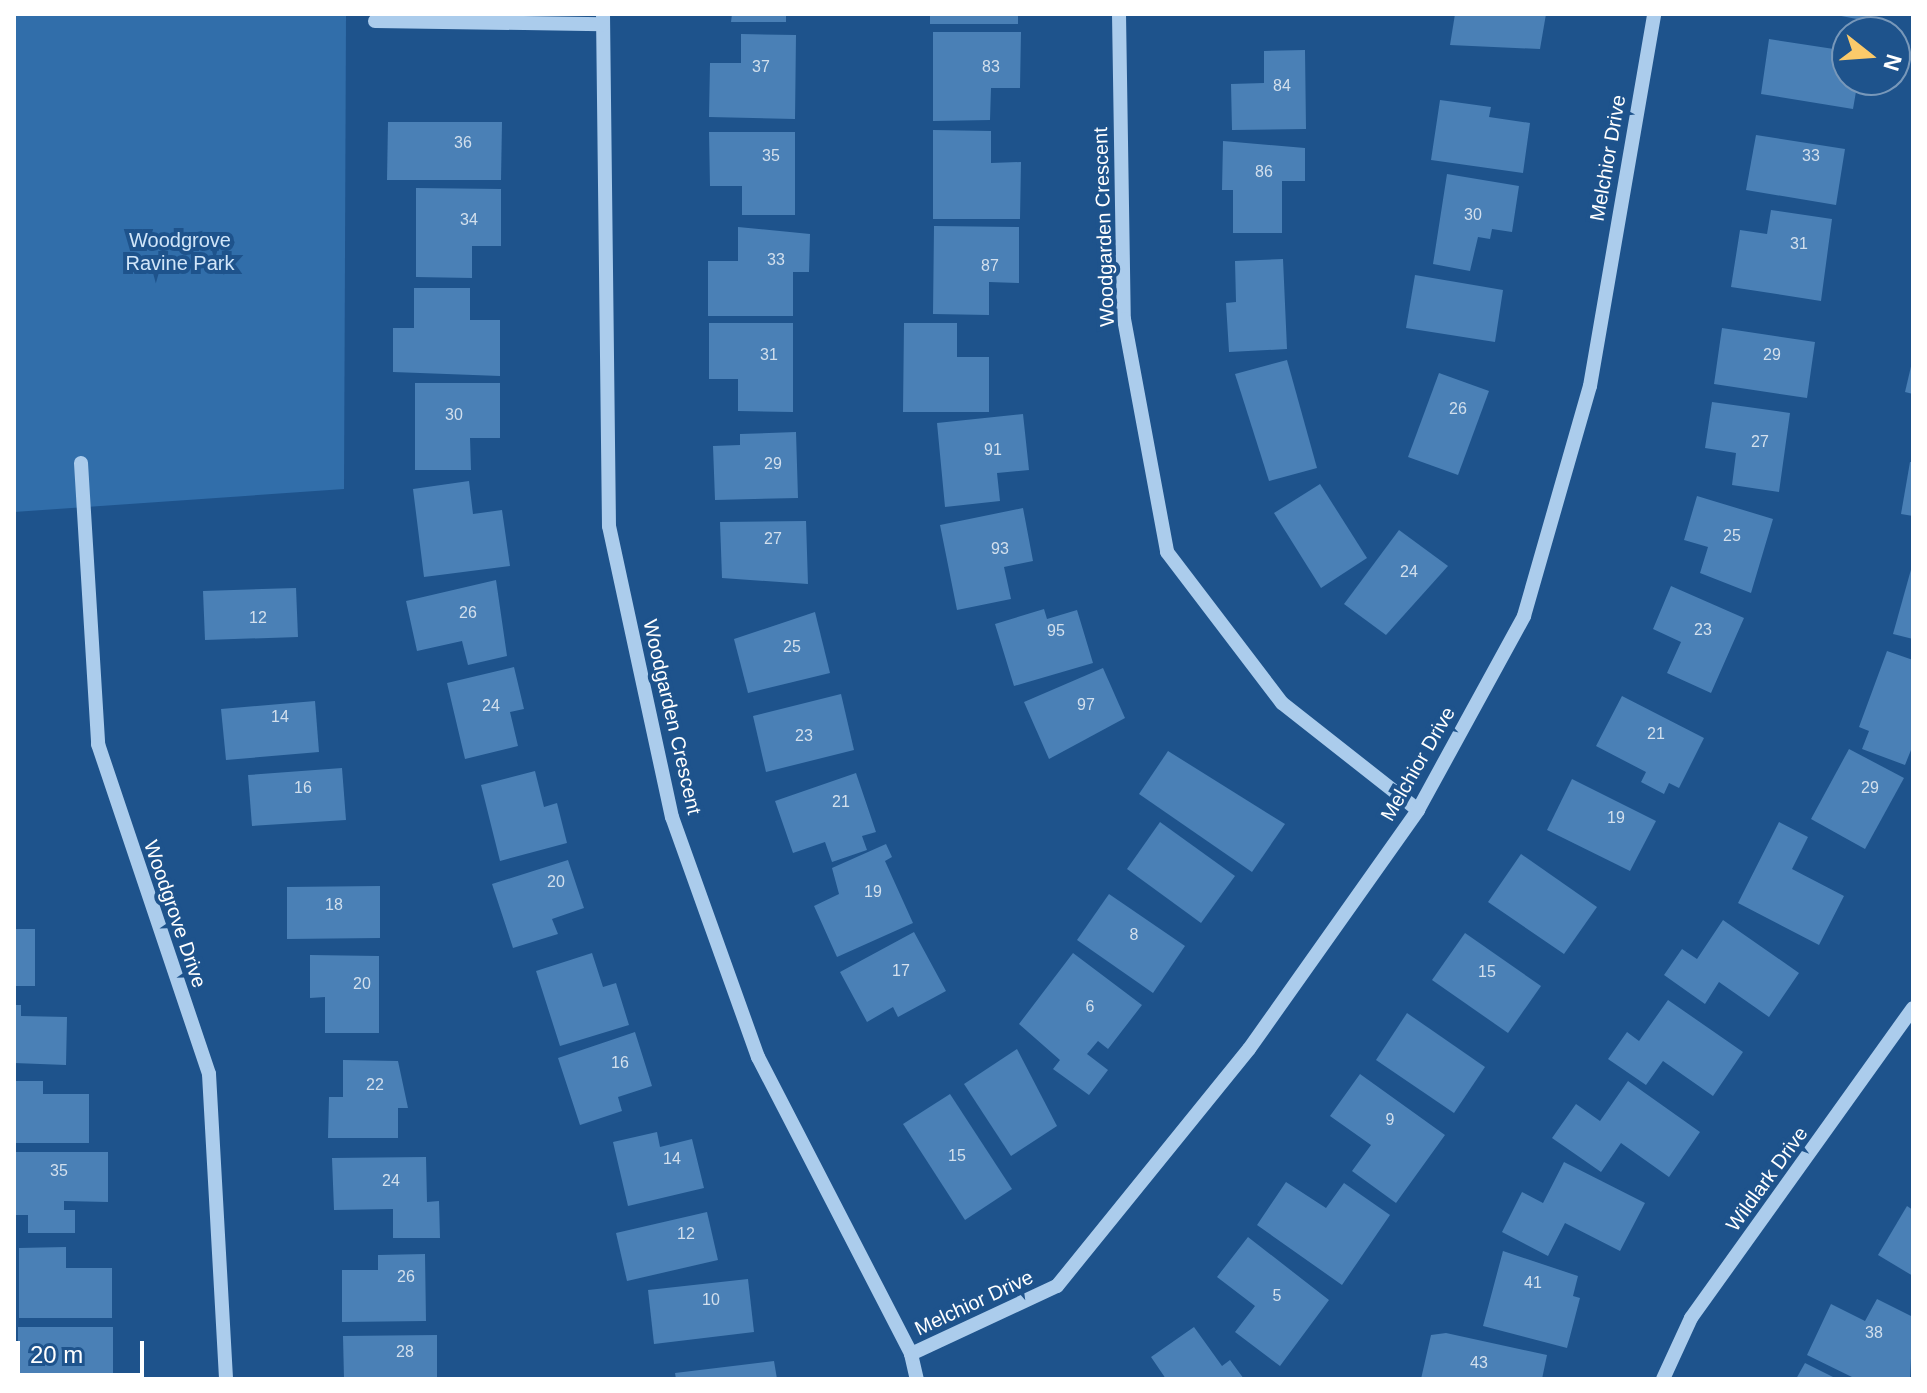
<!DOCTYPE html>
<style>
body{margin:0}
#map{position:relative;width:1927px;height:1393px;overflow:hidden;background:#1e538c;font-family:Arial,sans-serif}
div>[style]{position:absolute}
.green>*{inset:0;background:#316eaa}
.building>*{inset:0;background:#4a80b6}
.minor>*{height:14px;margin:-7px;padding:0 7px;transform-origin:7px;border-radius:7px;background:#abccec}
span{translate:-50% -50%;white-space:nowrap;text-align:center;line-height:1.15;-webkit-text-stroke:8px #1e538c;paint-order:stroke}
.number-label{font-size:16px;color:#d2dfed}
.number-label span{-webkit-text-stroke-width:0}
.street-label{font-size:20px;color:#fff}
.park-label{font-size:20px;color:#d0e5f9}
.frame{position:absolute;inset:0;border:16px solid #fff;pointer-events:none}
.north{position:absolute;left:1831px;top:16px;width:80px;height:80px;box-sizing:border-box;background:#1e538c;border:2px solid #7898ba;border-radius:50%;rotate:107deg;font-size:22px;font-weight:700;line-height:32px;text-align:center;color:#fff}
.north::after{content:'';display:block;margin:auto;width:28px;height:36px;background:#fbca6a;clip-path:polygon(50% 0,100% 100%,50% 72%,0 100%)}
.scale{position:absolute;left:16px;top:1341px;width:128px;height:36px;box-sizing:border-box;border:4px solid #fff;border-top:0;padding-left:10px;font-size:24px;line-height:28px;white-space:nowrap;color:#fff;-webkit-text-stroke:6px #1e538c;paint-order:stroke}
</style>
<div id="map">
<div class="green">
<i style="clip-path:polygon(14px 14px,346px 14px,344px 489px,14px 512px)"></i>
</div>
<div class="building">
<i style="clip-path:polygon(732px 14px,786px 14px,786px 22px,731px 22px)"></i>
<i style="clip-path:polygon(930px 14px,1018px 14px,1018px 24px,930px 24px)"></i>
<i style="clip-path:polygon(1455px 14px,1546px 14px,1540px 49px,1450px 45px)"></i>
<i style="clip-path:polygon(1831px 14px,1869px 14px,1867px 21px)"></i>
<i style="clip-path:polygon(933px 32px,1021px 32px,1020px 88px,991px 88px,990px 120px,933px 121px)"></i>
<i style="clip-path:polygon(741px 34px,796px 35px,795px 119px,709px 117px,710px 63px,741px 63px)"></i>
<i style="clip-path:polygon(1769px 39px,1847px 51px,1847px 80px,1858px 80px,1853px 109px,1761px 94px)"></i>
<i style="clip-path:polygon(1305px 50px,1306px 129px,1232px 130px,1231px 84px,1264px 83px,1264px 51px)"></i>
<i style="clip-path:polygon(1440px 100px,1491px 107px,1489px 117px,1530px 123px,1523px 173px,1431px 160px)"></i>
<i style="clip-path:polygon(388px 122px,502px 122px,501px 180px,387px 180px)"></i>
<i style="clip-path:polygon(933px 130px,991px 131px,991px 163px,1021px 162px,1020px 219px,933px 219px)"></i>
<i style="clip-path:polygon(709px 132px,795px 132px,795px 215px,742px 215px,742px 186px,710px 186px)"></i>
<i style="clip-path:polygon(1756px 135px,1845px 149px,1836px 205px,1746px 190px)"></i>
<i style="clip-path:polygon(1223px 141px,1305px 148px,1305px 181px,1282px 181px,1282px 233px,1233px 233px,1233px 190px,1222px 190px)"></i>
<i style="clip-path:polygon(1447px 174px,1519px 186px,1512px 232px,1492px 229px,1490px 239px,1478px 237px,1470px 271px,1433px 264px)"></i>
<i style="clip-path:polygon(416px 188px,501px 189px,501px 246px,472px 246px,472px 278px,416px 277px)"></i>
<i style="clip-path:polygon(1771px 210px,1832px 219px,1821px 301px,1731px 287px,1740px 230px,1767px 234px)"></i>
<i style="clip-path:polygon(934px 226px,1019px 227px,1019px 283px,989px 282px,989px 315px,933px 314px)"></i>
<i style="clip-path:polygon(738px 227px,810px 234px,809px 272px,793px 272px,793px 316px,708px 316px,708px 261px,738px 261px)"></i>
<i style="clip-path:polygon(1283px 259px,1287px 349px,1229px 352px,1226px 303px,1236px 302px,1235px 261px)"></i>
<i style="clip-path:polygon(1415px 275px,1503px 290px,1495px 342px,1406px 328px)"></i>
<i style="clip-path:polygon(414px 288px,470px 288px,470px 320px,500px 320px,500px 376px,393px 372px,393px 328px,414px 328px)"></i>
<i style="clip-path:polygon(709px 323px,793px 323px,793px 412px,738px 411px,738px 379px,709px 379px)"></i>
<i style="clip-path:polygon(904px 323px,957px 323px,957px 357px,989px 357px,989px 412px,903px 412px)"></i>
<i style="clip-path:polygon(1722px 328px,1815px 342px,1807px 398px,1714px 384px)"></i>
<i style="clip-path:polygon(1913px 358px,1913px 394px,1905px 392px)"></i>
<i style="clip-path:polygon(1287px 360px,1317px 468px,1269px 481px,1235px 374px)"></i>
<i style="clip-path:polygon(1439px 373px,1489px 391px,1458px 475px,1408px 457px)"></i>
<i style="clip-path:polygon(415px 383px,500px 383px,500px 438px,470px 438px,471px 470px,415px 470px)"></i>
<i style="clip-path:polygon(1712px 402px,1790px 413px,1779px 492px,1732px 485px,1736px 453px,1705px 448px)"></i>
<i style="clip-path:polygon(1023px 414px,1029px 470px,997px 473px,1000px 501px,945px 507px,937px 423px)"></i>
<i style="clip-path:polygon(796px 432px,798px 498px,715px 500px,713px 446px,740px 445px,740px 434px)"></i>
<i style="clip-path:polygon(1910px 462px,1913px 462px,1913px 516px,1901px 514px)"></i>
<i style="clip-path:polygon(469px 481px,473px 514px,502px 510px,510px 566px,424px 577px,413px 489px)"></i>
<i style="clip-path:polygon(1320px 484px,1367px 558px,1321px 588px,1274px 513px)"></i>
<i style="clip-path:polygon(1697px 496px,1773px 519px,1751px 593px,1700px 573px,1708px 547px,1684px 540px)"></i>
<i style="clip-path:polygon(1023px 508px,1033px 561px,1004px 567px,1011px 599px,957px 610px,940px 525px)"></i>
<i style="clip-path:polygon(806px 521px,808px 584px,722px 578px,720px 522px)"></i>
<i style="clip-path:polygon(1399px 530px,1448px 566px,1386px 635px,1344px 604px)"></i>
<i style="clip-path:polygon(1912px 566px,1913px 567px,1913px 639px,1893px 634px)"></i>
<i style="clip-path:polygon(496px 580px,507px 656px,468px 665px,462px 641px,417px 651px,406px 601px)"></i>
<i style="clip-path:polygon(1671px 586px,1744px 618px,1711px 693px,1667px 673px,1681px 642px,1653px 629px)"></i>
<i style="clip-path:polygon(296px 588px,298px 637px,205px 640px,203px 591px)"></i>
<i style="clip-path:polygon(1044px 609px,1047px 619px,1077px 610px,1093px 663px,1014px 686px,995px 624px)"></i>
<i style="clip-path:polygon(815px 612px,830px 673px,748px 693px,734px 639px)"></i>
<i style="clip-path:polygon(1887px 651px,1913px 660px,1913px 745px,1905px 765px,1862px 749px,1869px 731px,1859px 727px)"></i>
<i style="clip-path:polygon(514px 667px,524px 709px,510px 712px,518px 746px,465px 759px,447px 683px)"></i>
<i style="clip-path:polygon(1103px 668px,1125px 718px,1049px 759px,1024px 702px)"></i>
<i style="clip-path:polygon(841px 694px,854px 750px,766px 772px,753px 716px)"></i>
<i style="clip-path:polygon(1622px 696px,1704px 738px,1679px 788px,1669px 783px,1664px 794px,1641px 782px,1646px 772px,1596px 746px)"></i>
<i style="clip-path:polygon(315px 701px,319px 752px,226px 760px,221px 709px)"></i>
<i style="clip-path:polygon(1849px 749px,1904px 778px,1865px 849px,1811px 819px)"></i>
<i style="clip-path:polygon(1168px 751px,1285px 824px,1252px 872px,1139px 794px)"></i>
<i style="clip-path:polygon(342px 768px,346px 820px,252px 826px,248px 775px)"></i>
<i style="clip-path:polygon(535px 771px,544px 807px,557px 803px,567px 843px,500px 861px,481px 785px)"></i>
<i style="clip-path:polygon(856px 773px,876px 832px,862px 836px,867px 850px,832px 862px,825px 842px,793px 853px,775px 801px)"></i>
<i style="clip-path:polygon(1572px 779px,1656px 821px,1630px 871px,1547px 830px)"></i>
<i style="clip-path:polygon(1160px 822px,1235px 876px,1201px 923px,1127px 869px)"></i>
<i style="clip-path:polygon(1779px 822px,1808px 837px,1792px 869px,1844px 896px,1819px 945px,1738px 903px)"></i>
<i style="clip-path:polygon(886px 844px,892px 857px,885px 861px,913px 923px,837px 957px,814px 906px,839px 894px,832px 868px)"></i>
<i style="clip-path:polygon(1521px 854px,1597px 907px,1564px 954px,1488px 902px)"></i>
<i style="clip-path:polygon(568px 860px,584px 908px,552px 919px,558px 934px,513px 948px,492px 884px)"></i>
<i style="clip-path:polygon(380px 886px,380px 938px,287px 939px,287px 887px)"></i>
<i style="clip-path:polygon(1109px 894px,1185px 946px,1153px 993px,1077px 940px)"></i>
<i style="clip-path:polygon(1723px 920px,1799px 973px,1769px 1017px,1719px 982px,1705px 1004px,1664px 975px,1682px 949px,1697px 959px)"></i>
<i style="clip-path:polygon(14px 929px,35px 929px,35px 986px,14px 986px)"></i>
<i style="clip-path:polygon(914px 932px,946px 991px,898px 1017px,893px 1007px,867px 1022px,840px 972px)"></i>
<i style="clip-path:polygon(1465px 933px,1541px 986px,1508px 1033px,1432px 980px)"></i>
<i style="clip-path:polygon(592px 953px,603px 987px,616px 983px,629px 1025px,560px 1046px,536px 971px)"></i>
<i style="clip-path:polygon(1073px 953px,1142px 1005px,1108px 1049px,1098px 1041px,1087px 1054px,1108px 1070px,1089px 1095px,1053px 1069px,1060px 1060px,1019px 1024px)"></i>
<i style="clip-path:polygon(310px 955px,379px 956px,379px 1033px,325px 1033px,325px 997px,310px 998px)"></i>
<i style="clip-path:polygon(1668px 1000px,1743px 1052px,1713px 1096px,1663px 1061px,1646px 1085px,1608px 1059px,1627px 1032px,1639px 1041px)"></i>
<i style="clip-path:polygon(14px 1005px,21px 1005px,21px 1016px,67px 1017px,66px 1065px,14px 1063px)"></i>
<i style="clip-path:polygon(1407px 1013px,1485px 1067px,1454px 1113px,1376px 1060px)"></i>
<i style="clip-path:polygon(635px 1032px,652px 1086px,618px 1097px,622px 1111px,580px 1125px,558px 1058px)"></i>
<i style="clip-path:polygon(1017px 1049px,1057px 1126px,1011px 1156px,964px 1084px)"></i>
<i style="clip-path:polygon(343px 1060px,398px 1061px,408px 1108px,398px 1108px,398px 1138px,328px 1138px,329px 1097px,343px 1097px)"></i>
<i style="clip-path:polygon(1360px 1074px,1445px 1135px,1396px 1203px,1352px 1171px,1371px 1145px,1330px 1116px)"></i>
<i style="clip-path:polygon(14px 1081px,43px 1081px,43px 1094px,89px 1094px,89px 1143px,14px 1143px)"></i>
<i style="clip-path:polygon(1628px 1081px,1700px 1132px,1669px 1177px,1621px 1143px,1601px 1172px,1552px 1138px,1576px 1104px,1600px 1121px)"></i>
<i style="clip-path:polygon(950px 1094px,1012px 1189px,965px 1220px,903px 1124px)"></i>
<i style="clip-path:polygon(657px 1132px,660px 1147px,692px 1139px,704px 1188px,628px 1206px,613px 1142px)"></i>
<i style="clip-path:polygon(14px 1152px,108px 1152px,108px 1202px,64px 1201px,64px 1210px,75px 1210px,75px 1233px,28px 1233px,28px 1215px,14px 1215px)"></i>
<i style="clip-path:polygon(426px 1157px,427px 1202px,439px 1201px,440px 1238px,393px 1238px,393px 1209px,334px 1210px,332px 1158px)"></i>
<i style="clip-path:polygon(1564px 1162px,1645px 1203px,1620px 1251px,1565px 1223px,1548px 1256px,1502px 1232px,1522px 1192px,1543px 1203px)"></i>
<i style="clip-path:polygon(1286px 1182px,1326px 1208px,1344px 1183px,1390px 1215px,1342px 1285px,1257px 1225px)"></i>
<i style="clip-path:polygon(1907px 1206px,1913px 1210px,1913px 1276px,1878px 1255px)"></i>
<i style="clip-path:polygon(707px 1212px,718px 1260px,627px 1281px,616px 1233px)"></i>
<i style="clip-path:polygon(1248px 1237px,1329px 1300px,1280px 1366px,1235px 1332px,1255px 1306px,1217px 1277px)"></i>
<i style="clip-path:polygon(66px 1247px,66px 1268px,112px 1268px,112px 1318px,19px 1318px,19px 1248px)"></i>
<i style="clip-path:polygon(1503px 1251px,1578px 1276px,1573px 1296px,1580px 1298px,1567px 1348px,1483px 1326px)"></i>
<i style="clip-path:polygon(425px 1254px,426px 1321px,342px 1322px,342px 1270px,378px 1270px,378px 1255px)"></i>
<i style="clip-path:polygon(748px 1279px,754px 1332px,654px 1344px,648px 1290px)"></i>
<i style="clip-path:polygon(1877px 1299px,1913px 1317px,1910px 1379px,1856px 1379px,1807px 1355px,1831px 1304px,1865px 1321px)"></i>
<i style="clip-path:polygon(18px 1327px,113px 1327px,113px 1379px,18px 1379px)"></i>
<i style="clip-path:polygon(1194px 1327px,1222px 1366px,1230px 1360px,1244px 1379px,1166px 1379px,1151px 1357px)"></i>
<i style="clip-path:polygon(1446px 1333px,1547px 1355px,1542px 1379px,1421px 1379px,1431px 1335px)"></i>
<i style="clip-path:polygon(437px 1335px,437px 1379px,344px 1379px,343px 1336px)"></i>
<i style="clip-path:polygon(774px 1361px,777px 1379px,676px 1379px,675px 1373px)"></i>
<i style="clip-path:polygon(1805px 1363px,1837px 1379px,1796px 1379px)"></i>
</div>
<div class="minor">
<i style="left:603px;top:14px;width:512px;rotate:89.33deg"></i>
<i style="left:609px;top:526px;width:298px;rotate:77.8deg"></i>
<i style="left:672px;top:817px;width:255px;rotate:70.3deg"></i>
<i style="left:758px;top:1057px;width:334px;rotate:62.7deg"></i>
<i style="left:911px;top:1354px;width:26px;rotate:77deg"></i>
<i style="left:1119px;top:14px;width:305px;rotate:89.1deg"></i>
<i style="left:1124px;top:319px;width:237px;rotate:79.5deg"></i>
<i style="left:1167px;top:552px;width:190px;rotate:52.7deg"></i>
<i style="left:1282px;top:703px;width:173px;rotate:38.2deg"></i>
<i style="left:375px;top:21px;width:228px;rotate:0.8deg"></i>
<i style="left:81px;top:463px;width:282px;rotate:86.5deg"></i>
<i style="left:98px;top:744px;width:348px;rotate:71.4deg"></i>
<i style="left:209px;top:1074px;width:305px;rotate:86.8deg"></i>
<i style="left:911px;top:1354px;width:161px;rotate:-25deg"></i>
<i style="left:1057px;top:1286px;width:305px;rotate:-51deg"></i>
<i style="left:1249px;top:1049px;width:293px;rotate:-54.7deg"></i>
<i style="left:1418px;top:810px;width:221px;rotate:-61.3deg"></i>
<i style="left:1524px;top:616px;width:239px;rotate:-74deg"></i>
<i style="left:1590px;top:386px;width:377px;rotate:-80.2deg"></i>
<i style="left:1663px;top:1379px;width:67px;rotate:-65.3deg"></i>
<i style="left:1691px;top:1318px;width:381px;rotate:-54.4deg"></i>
</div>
<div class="number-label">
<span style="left:761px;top:67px">37</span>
<span style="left:991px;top:67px">83</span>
<span style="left:1282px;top:86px">84</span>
<span style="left:463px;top:143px">36</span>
<span style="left:771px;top:156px">35</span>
<span style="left:1811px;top:156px">33</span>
<span style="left:1264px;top:172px">86</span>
<span style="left:1473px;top:215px">30</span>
<span style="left:469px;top:220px">34</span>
<span style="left:1799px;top:244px">31</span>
<span style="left:776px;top:260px">33</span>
<span style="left:990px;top:266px">87</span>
<span style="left:769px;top:355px">31</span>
<span style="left:1772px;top:355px">29</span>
<span style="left:1458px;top:409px">26</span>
<span style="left:454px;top:415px">30</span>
<span style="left:1760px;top:442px">27</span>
<span style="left:993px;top:450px">91</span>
<span style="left:773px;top:464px">29</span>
<span style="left:1732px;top:536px">25</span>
<span style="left:773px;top:539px">27</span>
<span style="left:1000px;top:549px">93</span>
<span style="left:1409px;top:572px">24</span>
<span style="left:468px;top:613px">26</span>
<span style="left:258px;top:618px">12</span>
<span style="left:1703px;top:630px">23</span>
<span style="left:1056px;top:631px">95</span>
<span style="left:792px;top:647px">25</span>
<span style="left:1086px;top:705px">97</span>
<span style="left:491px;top:706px">24</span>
<span style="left:280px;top:717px">14</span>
<span style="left:1656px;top:734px">21</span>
<span style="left:804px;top:736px">23</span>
<span style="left:303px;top:788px">16</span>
<span style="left:1870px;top:788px">29</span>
<span style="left:841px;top:802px">21</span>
<span style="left:1616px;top:818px">19</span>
<span style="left:556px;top:882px">20</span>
<span style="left:873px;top:892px">19</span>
<span style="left:334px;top:905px">18</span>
<span style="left:1134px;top:935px">8</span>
<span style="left:901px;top:971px">17</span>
<span style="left:1487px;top:972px">15</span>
<span style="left:362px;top:984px">20</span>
<span style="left:1090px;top:1007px">6</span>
<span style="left:620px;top:1063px">16</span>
<span style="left:375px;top:1085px">22</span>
<span style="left:1390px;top:1120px">9</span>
<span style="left:957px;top:1156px">15</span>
<span style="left:672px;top:1159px">14</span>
<span style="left:59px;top:1171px">35</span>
<span style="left:391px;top:1181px">24</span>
<span style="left:686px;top:1234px">12</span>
<span style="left:406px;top:1277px">26</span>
<span style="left:1533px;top:1283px">41</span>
<span style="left:1277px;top:1296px">5</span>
<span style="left:711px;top:1300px">10</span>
<span style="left:1874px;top:1333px">38</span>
<span style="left:405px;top:1352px">28</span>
<span style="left:1479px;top:1363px">43</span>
</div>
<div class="street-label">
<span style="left:1608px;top:158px;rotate:-80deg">Melchior Drive</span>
<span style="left:1104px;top:227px;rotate:-92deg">Woodgarden Crescent</span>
<span style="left:672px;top:717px;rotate:77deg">Woodgarden Crescent</span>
<span style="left:1418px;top:764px;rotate:-60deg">Melchior Drive</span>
<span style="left:175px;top:914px;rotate:71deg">Woodgrove Drive</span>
<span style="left:1767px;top:1179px;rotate:-54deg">Wildlark Drive</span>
<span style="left:974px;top:1303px;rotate:-25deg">Melchior Drive</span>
</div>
<div class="park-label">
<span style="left:180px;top:252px">Woodgrove<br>Ravine Park</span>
</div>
<div class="frame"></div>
<div class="north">N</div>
<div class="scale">20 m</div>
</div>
